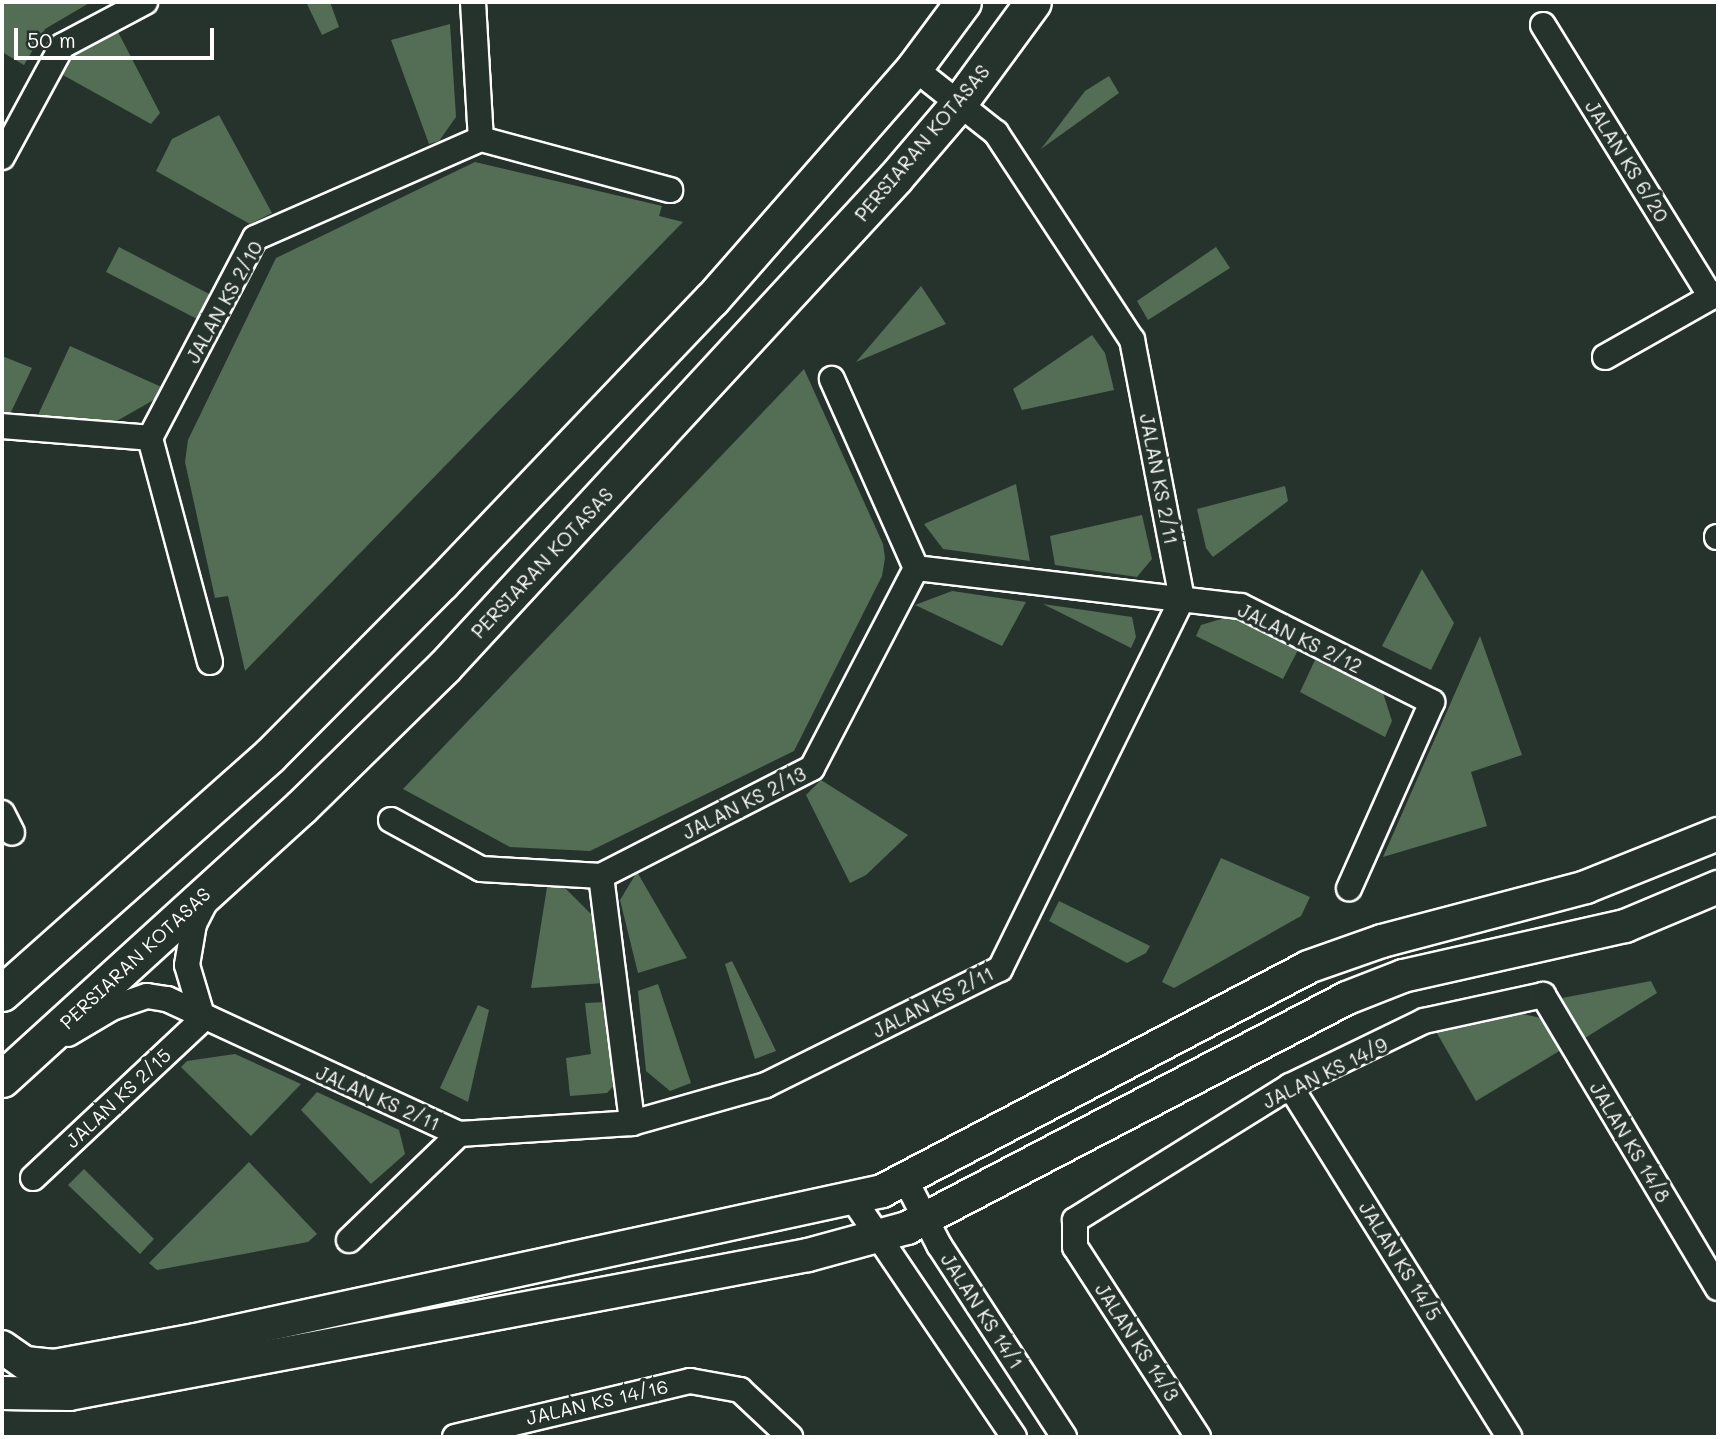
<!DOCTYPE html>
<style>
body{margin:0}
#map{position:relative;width:1720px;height:1439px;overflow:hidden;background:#26332d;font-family:Mali,sans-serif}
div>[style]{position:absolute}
.green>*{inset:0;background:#536e55}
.roads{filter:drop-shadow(2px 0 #fff) drop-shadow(-2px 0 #fff) drop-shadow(0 2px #fff) drop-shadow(0 -2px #fff)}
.minor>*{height:24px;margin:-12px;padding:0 12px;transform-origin:12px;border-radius:12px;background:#26332d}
.tertiary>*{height:32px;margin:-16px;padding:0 16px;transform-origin:16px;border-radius:16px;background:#26332d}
.secondary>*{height:35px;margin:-17.5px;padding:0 17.5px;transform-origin:17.5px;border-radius:17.5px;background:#26332d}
span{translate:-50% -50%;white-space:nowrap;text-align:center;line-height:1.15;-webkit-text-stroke:7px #26332d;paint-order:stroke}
.street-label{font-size:19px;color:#fff}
.frame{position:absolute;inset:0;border:4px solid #fff;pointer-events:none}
.scale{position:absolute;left:14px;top:28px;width:200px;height:32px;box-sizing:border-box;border:4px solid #fff;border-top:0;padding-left:9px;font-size:21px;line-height:24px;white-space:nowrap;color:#fff;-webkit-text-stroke:5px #26332d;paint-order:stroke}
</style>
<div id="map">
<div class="green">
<i style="clip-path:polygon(2px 2px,91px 2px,45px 29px,24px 65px,2px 52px)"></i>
<i style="clip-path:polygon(306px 2px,330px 2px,339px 27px,322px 35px)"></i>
<i style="clip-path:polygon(450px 24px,456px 117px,439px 141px,429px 144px,391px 40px)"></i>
<i style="clip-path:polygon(118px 32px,160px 113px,151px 124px,63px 75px,74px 55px)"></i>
<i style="clip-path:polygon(1109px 76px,1119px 93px,1041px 149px,1085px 91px)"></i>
<i style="clip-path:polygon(219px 115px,272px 213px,250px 224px,156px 171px,172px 139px)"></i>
<i style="clip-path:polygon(475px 162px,662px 206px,659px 216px,683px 222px,245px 671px,228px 596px,215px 598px,185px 462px,188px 440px,276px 258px)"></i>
<i style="clip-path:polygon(119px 247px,213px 296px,201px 321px,106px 272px)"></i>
<i style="clip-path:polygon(1216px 247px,1230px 268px,1148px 320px,1137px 301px)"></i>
<i style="clip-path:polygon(921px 286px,946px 324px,856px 362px)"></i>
<i style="clip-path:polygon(1092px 335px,1105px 353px,1114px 390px,1022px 410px,1013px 389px)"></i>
<i style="clip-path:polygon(70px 346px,166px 389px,164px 394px,115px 422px,38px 415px)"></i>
<i style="clip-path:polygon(2px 356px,32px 368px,11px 412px,2px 412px)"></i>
<i style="clip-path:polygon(804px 369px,883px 544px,885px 558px,882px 576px,794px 751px,590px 851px,510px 847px,403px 789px)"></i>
<i style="clip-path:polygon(1016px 484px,1030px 561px,943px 549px,924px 524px)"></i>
<i style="clip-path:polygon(1285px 486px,1288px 501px,1213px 557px,1206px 548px,1197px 509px)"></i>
<i style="clip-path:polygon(1142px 515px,1152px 559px,1137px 577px,1055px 565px,1050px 536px)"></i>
<i style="clip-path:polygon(1422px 569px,1454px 623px,1431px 670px,1382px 646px)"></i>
<i style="clip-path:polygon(952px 591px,1026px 602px,1002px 646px,915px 605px)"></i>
<i style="clip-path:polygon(1043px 604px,1132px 617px,1136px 637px,1131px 648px)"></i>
<i style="clip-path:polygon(1231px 616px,1298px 650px,1283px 679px,1196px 636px,1201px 625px)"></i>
<i style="clip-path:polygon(1480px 636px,1522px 755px,1471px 772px,1487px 826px,1383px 857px)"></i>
<i style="clip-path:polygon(1315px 660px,1383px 693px,1392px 721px,1385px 737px,1300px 692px)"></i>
<i style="clip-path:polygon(821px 780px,908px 835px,866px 875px,850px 883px,806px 795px)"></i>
<i style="clip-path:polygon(1221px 858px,1310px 897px,1301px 916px,1174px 988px,1162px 982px)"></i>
<i style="clip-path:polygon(637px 872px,687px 958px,638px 973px,620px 900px)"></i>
<i style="clip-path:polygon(547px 887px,565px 888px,594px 917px,604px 983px,531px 988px)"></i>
<i style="clip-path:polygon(1059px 901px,1150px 946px,1146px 953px,1127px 963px,1049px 921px)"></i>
<i style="clip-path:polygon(732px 961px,776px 1051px,755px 1059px,725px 964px)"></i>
<i style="clip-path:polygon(1651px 981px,1657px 993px,1585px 1038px,1562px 998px)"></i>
<i style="clip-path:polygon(658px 984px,691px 1083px,670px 1091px,646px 1071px,638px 991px)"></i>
<i style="clip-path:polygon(607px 1002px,619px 1080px,607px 1093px,570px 1096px,566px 1058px,591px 1054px,585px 1003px)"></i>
<i style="clip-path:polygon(478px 1005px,489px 1010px,468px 1102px,440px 1088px)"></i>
<i style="clip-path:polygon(1509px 1011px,1550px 1020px,1566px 1047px,1476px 1101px,1434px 1028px)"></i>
<i style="clip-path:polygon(235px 1054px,301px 1084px,251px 1136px,181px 1067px,187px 1061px)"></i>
<i style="clip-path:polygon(317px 1092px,399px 1130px,405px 1154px,371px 1184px,301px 1110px)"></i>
<i style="clip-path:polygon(249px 1162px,317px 1234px,308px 1242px,157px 1270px,149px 1263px)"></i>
<i style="clip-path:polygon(84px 1169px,154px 1239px,140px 1254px,68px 1185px)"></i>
</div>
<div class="roads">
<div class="minor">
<i style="left:473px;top:2px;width:137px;rotate:86.7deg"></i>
<i style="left:1543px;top:25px;width:320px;rotate:58.3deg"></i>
<i style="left:2px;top:157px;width:126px;rotate:-61.6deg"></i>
<i style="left:62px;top:46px;width:94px;rotate:-27.9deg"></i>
<i style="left:1605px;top:357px;width:130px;rotate:-29.5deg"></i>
<i style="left:2px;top:426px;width:148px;rotate:4.6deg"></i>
<i style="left:1717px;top:537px;width:1px"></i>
<i style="left:916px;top:568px;width:327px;rotate:6.7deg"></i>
<i style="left:1241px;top:606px;width:214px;rotate:26.7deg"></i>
<i style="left:1432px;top:702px;width:204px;rotate:114deg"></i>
<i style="left:210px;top:662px;width:232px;rotate:-105deg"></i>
<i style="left:150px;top:438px;width:226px;rotate:-62.3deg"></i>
<i style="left:255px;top:238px;width:247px;rotate:-23.7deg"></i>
<i style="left:481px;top:139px;width:196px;rotate:15.1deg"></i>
<i style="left:2px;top:813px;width:22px;rotate:63deg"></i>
<i style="left:391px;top:820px;width:102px;rotate:28.6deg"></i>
<i style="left:481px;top:869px;width:120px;rotate:3.3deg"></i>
<i style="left:601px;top:876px;width:237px;rotate:-27.1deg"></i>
<i style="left:812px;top:768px;width:225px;rotate:-62.5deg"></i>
<i style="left:916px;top:568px;width:207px;rotate:-114deg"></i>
<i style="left:601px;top:876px;width:249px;rotate:82.8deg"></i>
<i style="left:68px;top:1034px;width:51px;rotate:-30.6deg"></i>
<i style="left:112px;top:1008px;width:37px;rotate:-19deg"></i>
<i style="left:147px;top:996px;width:20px;rotate:9deg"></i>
<i style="left:167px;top:999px;width:322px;rotate:24.8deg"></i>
<i style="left:459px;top:1134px;width:173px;rotate:-3.6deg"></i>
<i style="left:632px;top:1123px;width:139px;rotate:-15.8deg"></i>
<i style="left:766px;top:1085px;width:261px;rotate:-26.4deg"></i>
<i style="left:1000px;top:969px;width:412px;rotate:-63.8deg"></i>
<i style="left:1182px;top:599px;width:264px;rotate:-100.9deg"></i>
<i style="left:1132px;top:340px;width:248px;rotate:-123.3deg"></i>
<i style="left:996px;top:133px;width:105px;rotate:-141.6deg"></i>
<i style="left:1290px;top:1086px;width:414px;rotate:58deg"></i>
<i style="left:33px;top:1178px;width:233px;rotate:-43.1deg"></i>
<i style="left:203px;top:1019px;width:56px;rotate:-106.5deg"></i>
<i style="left:187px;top:965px;width:42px;rotate:-80.3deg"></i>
<i style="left:194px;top:924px;width:28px;rotate:-63deg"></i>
<i style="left:906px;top:1181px;width:72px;rotate:62.7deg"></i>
<i style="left:939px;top:1245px;width:229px;rotate:56.9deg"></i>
<i style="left:853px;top:1199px;width:287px;rotate:55.9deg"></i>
<i style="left:349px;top:1240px;width:153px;rotate:-43.9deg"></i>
<i style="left:455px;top:1437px;width:242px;rotate:-13.4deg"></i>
<i style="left:690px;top:1381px;width:51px;rotate:10.2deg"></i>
<i style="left:740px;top:1390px;width:69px;rotate:43.2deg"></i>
<i style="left:1198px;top:1437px;width:226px;rotate:-122.9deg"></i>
<i style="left:1075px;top:1247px;width:27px;rotate:-90deg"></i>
<i style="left:1075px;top:1220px;width:253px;rotate:-31.9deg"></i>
<i style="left:1290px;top:1086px;width:149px;rotate:-25.9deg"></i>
<i style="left:1424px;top:1021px;width:122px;rotate:-12.3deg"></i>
<i style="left:1543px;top:995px;width:341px;rotate:59.2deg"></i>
</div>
<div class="tertiary">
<i style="left:2px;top:1347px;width:28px;rotate:35deg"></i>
<i style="left:25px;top:1363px;width:29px;rotate:6deg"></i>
<i style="left:54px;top:1366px;width:144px;rotate:-10.4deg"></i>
<i style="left:196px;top:1340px;width:702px;rotate:-12.25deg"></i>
<i style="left:882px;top:1191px;width:481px;rotate:-27.7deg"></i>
<i style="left:1308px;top:967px;width:78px;rotate:-19.4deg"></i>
<i style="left:1382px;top:941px;width:211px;rotate:-14.8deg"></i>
<i style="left:1586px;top:887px;width:142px;rotate:-21.9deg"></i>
<i style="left:2px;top:1393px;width:67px;rotate:0.9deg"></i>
<i style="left:69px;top:1394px;width:752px;rotate:-10.65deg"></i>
<i style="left:808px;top:1255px;width:103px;rotate:-15.3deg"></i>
<i style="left:907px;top:1228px;width:496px;rotate:-27.6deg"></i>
<i style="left:1347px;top:998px;width:60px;rotate:-21.4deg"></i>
<i style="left:1403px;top:976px;width:228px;rotate:-12.7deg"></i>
<i style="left:1625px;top:926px;width:101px;rotate:-22.8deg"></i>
</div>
<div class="secondary">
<i style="left:2px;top:993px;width:358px;rotate:-41.6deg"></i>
<i style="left:270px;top:755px;width:244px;rotate:-45.2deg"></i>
<i style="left:442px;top:582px;width:390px;rotate:-46.4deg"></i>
<i style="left:711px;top:300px;width:308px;rotate:-48.8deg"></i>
<i style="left:914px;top:68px;width:82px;rotate:-53.4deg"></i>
<i style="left:2px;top:1079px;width:404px;rotate:-42.3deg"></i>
<i style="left:301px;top:807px;width:200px;rotate:-44.4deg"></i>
<i style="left:444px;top:667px;width:665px;rotate:-47.31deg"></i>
<i style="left:895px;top:178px;width:99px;rotate:-49.5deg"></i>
<i style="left:959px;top:103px;width:125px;rotate:-53.8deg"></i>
</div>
</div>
<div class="street-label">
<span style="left:922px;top:143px;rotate:-50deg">PERSIARAN KOTASAS</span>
<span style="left:1627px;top:161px;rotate:58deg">JALAN KS 6/20</span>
<span style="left:224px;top:302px;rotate:-61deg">JALAN KS 2/10</span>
<span style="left:1159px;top:479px;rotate:79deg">JALAN KS 2/11</span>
<span style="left:542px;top:563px;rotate:-47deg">PERSIARAN KOTASAS</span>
<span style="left:1300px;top:638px;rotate:26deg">JALAN KS 2/12</span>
<span style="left:744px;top:803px;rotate:-27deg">JALAN KS 2/13</span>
<span style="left:135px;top:958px;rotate:-43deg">PERSIARAN KOTASAS</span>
<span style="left:933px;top:1002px;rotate:-27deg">JALAN KS 2/11</span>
<span style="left:1325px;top:1073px;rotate:-26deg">JALAN KS 14/9</span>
<span style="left:118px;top:1098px;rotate:-43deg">JALAN KS 2/15</span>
<span style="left:378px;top:1098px;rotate:24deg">JALAN KS 2/11</span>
<span style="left:1630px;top:1142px;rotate:59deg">JALAN KS 14/8</span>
<span style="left:1400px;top:1261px;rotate:58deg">JALAN KS 14/5</span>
<span style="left:982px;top:1311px;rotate:57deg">JALAN KS 14/1</span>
<span style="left:1137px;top:1342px;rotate:57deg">JALAN KS 14/3</span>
<span style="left:597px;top:1402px;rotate:-13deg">JALAN KS 14/16</span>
</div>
<div class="frame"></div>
<div class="scale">50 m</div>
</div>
